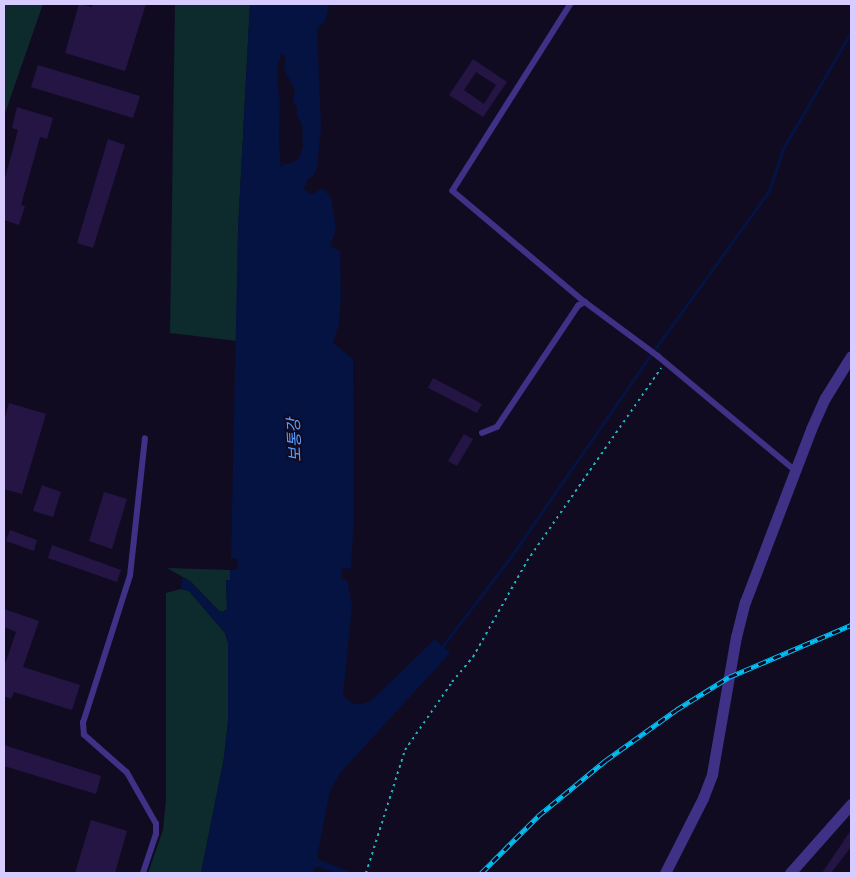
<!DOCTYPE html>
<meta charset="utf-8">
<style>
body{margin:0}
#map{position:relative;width:855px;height:877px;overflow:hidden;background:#110b22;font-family:"Roboto Condensed","Noto Sans KR",sans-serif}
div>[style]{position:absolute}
.green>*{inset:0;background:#0d2a2c}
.water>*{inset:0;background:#041341}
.stream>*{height:2.5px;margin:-1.25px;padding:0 1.25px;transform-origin:1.25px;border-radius:1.25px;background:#041341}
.building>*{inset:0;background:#241544}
.path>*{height:2px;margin-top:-1px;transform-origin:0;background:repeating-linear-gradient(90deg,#21b4bd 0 2.5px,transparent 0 6.5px)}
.service>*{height:5.5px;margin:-2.75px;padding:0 2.75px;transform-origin:2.75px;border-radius:2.75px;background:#3e3186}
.minor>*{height:11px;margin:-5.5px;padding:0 5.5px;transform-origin:5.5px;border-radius:5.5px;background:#3e3186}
.rail>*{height:4.5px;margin-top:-2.25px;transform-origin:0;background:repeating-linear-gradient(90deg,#110b22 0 8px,#00c1f6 0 16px);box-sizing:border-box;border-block:1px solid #00c1f6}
span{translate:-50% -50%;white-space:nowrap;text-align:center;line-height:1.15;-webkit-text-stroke:4px #110b22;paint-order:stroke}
.water-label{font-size:16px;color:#599fff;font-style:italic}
.frame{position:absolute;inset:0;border:5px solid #d7cbff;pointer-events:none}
</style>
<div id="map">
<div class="green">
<i style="clip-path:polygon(4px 4px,43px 4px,4px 116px)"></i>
<i style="clip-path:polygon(175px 4px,250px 4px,238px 231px,237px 341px,170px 333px)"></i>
<i style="clip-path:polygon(167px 568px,230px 570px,230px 580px,226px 581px,227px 609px,223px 612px,219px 611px,190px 581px)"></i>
<i style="clip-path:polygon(181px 589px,189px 591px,225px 633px,228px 643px,228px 721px,224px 758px,201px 873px,148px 873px,163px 830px,166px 800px,166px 593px)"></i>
</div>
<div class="water">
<i style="clip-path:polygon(evenodd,250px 4px,329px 4px,326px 19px,317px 30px,321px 127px,317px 168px,313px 176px,307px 180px,304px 189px,313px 195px,322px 188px,331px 197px,336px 229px,330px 246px,340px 251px,341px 298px,339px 324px,333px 343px,353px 359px,354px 516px,351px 569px,342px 568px,341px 579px,347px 580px,352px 605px,343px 696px,353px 704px,361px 704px,371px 701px,435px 639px,450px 653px,341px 772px,330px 791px,317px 857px,320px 860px,352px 873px,337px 873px,318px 867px,314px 868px,313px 873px,201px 873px,224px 758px,228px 721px,228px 643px,225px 633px,189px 591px,181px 589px,182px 578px,190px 581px,219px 611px,223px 612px,227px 609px,226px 580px,230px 580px,230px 570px,237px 570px,238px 559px,231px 558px,238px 231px,250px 4px,282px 53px,286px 58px,284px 69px,295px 90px,293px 103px,297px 107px,297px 115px,302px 124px,303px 146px,299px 158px,292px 163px,285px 164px,281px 168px,279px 139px,280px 100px,277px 84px,278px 63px,282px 53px)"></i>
</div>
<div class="stream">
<i style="left:442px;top:647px;width:112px;rotate:-52.6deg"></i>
<i style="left:510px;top:558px;width:246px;rotate:-55.3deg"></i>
<i style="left:650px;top:356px;width:203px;rotate:-54.2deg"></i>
<i style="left:769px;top:191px;width:44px;rotate:-71.6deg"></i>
<i style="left:783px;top:149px;width:135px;rotate:-59.8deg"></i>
</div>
<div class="building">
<i style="clip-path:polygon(79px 4px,92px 7px,93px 4px,146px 4px,125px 71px,65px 53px)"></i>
<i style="clip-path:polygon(evenodd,473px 59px,507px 82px,483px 117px,449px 95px,473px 59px,476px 72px,496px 85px,484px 104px,464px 90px,476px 72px)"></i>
<i style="clip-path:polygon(38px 65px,140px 96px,133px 118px,31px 87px)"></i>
<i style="clip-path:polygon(17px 107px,53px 118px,47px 139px,40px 137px,21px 205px,25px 206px,19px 225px,4px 220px,4px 182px,18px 130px,12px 128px)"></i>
<i style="clip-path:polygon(108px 139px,125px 145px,93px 248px,77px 243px)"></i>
<i style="clip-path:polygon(433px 378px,482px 404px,477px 413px,428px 388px)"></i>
<i style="clip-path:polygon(9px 403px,46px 414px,22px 494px,4px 489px,4px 421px)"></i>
<i style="clip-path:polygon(464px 434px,473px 439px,457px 466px,448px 461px)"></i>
<i style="clip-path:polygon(42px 485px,61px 492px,53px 517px,33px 511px)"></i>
<i style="clip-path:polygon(104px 492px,127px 499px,112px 549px,89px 541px)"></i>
<i style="clip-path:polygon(10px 530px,37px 540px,34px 551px,6px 541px)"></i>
<i style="clip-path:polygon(52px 545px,121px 570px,117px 582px,48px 558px)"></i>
<i style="clip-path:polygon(4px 609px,39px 621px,23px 667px,80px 685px,72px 710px,14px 692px,11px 699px,4px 696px,4px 667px,16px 632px,4px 627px)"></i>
<i style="clip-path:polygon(4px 745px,101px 776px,96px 794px,4px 766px)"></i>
<i style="clip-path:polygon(91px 820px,127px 831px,115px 873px,75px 873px)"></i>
<i style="clip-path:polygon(851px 830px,851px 847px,831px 873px,822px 873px)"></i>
</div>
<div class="path">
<i style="left:366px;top:873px;width:129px;rotate:-72.4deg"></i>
<i style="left:405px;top:750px;width:83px;rotate:-55.3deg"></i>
<i style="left:452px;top:682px;width:33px;rotate:-50deg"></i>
<i style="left:473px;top:657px;width:110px;rotate:-60.6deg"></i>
<i style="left:527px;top:561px;width:235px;rotate:-55.2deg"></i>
</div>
<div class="service">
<i style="left:571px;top:4px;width:221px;rotate:122.3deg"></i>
<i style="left:453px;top:191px;width:172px;rotate:40.1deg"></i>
<i style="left:482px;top:433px;width:16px;rotate:-22deg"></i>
<i style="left:497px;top:427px;width:146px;rotate:-56.2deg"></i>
<i style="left:578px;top:306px;width:8px;rotate:-30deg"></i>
<i style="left:585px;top:302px;width:91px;rotate:36.5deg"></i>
<i style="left:658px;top:356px;width:178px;rotate:39.8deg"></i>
<i style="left:143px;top:873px;width:41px;rotate:-71.6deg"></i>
<i style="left:156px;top:834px;width:10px;rotate:-90deg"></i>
<i style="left:156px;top:824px;width:59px;rotate:-119.6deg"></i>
<i style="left:127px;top:773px;width:57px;rotate:-138.5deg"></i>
<i style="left:84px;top:735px;width:12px;rotate:-95deg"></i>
<i style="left:83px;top:723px;width:154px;rotate:-72.3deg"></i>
<i style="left:130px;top:576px;width:138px;rotate:-83.8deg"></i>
</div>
<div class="minor">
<i style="left:665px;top:873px;width:84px;rotate:-63.1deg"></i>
<i style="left:703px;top:798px;width:26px;rotate:-69deg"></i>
<i style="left:712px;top:774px;width:139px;rotate:-80.1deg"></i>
<i style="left:736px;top:637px;width:36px;rotate:-76deg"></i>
<i style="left:745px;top:602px;width:185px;rotate:-69.1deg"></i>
<i style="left:811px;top:429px;width:34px;rotate:-66deg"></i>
<i style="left:825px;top:398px;width:49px;rotate:-58.2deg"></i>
<i style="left:790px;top:873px;width:92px;rotate:-48.5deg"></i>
</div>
<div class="rail">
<i style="left:481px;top:873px;width:81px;rotate:-45deg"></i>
<i style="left:538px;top:816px;width:88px;rotate:-39.5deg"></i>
<i style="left:606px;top:760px;width:86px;rotate:-35.5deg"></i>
<i style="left:676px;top:710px;width:62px;rotate:-31.9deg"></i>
<i style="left:729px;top:677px;width:133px;rotate:-23.1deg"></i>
</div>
<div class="water-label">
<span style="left:295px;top:440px;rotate:-93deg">보통강</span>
</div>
<div class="frame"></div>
</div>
